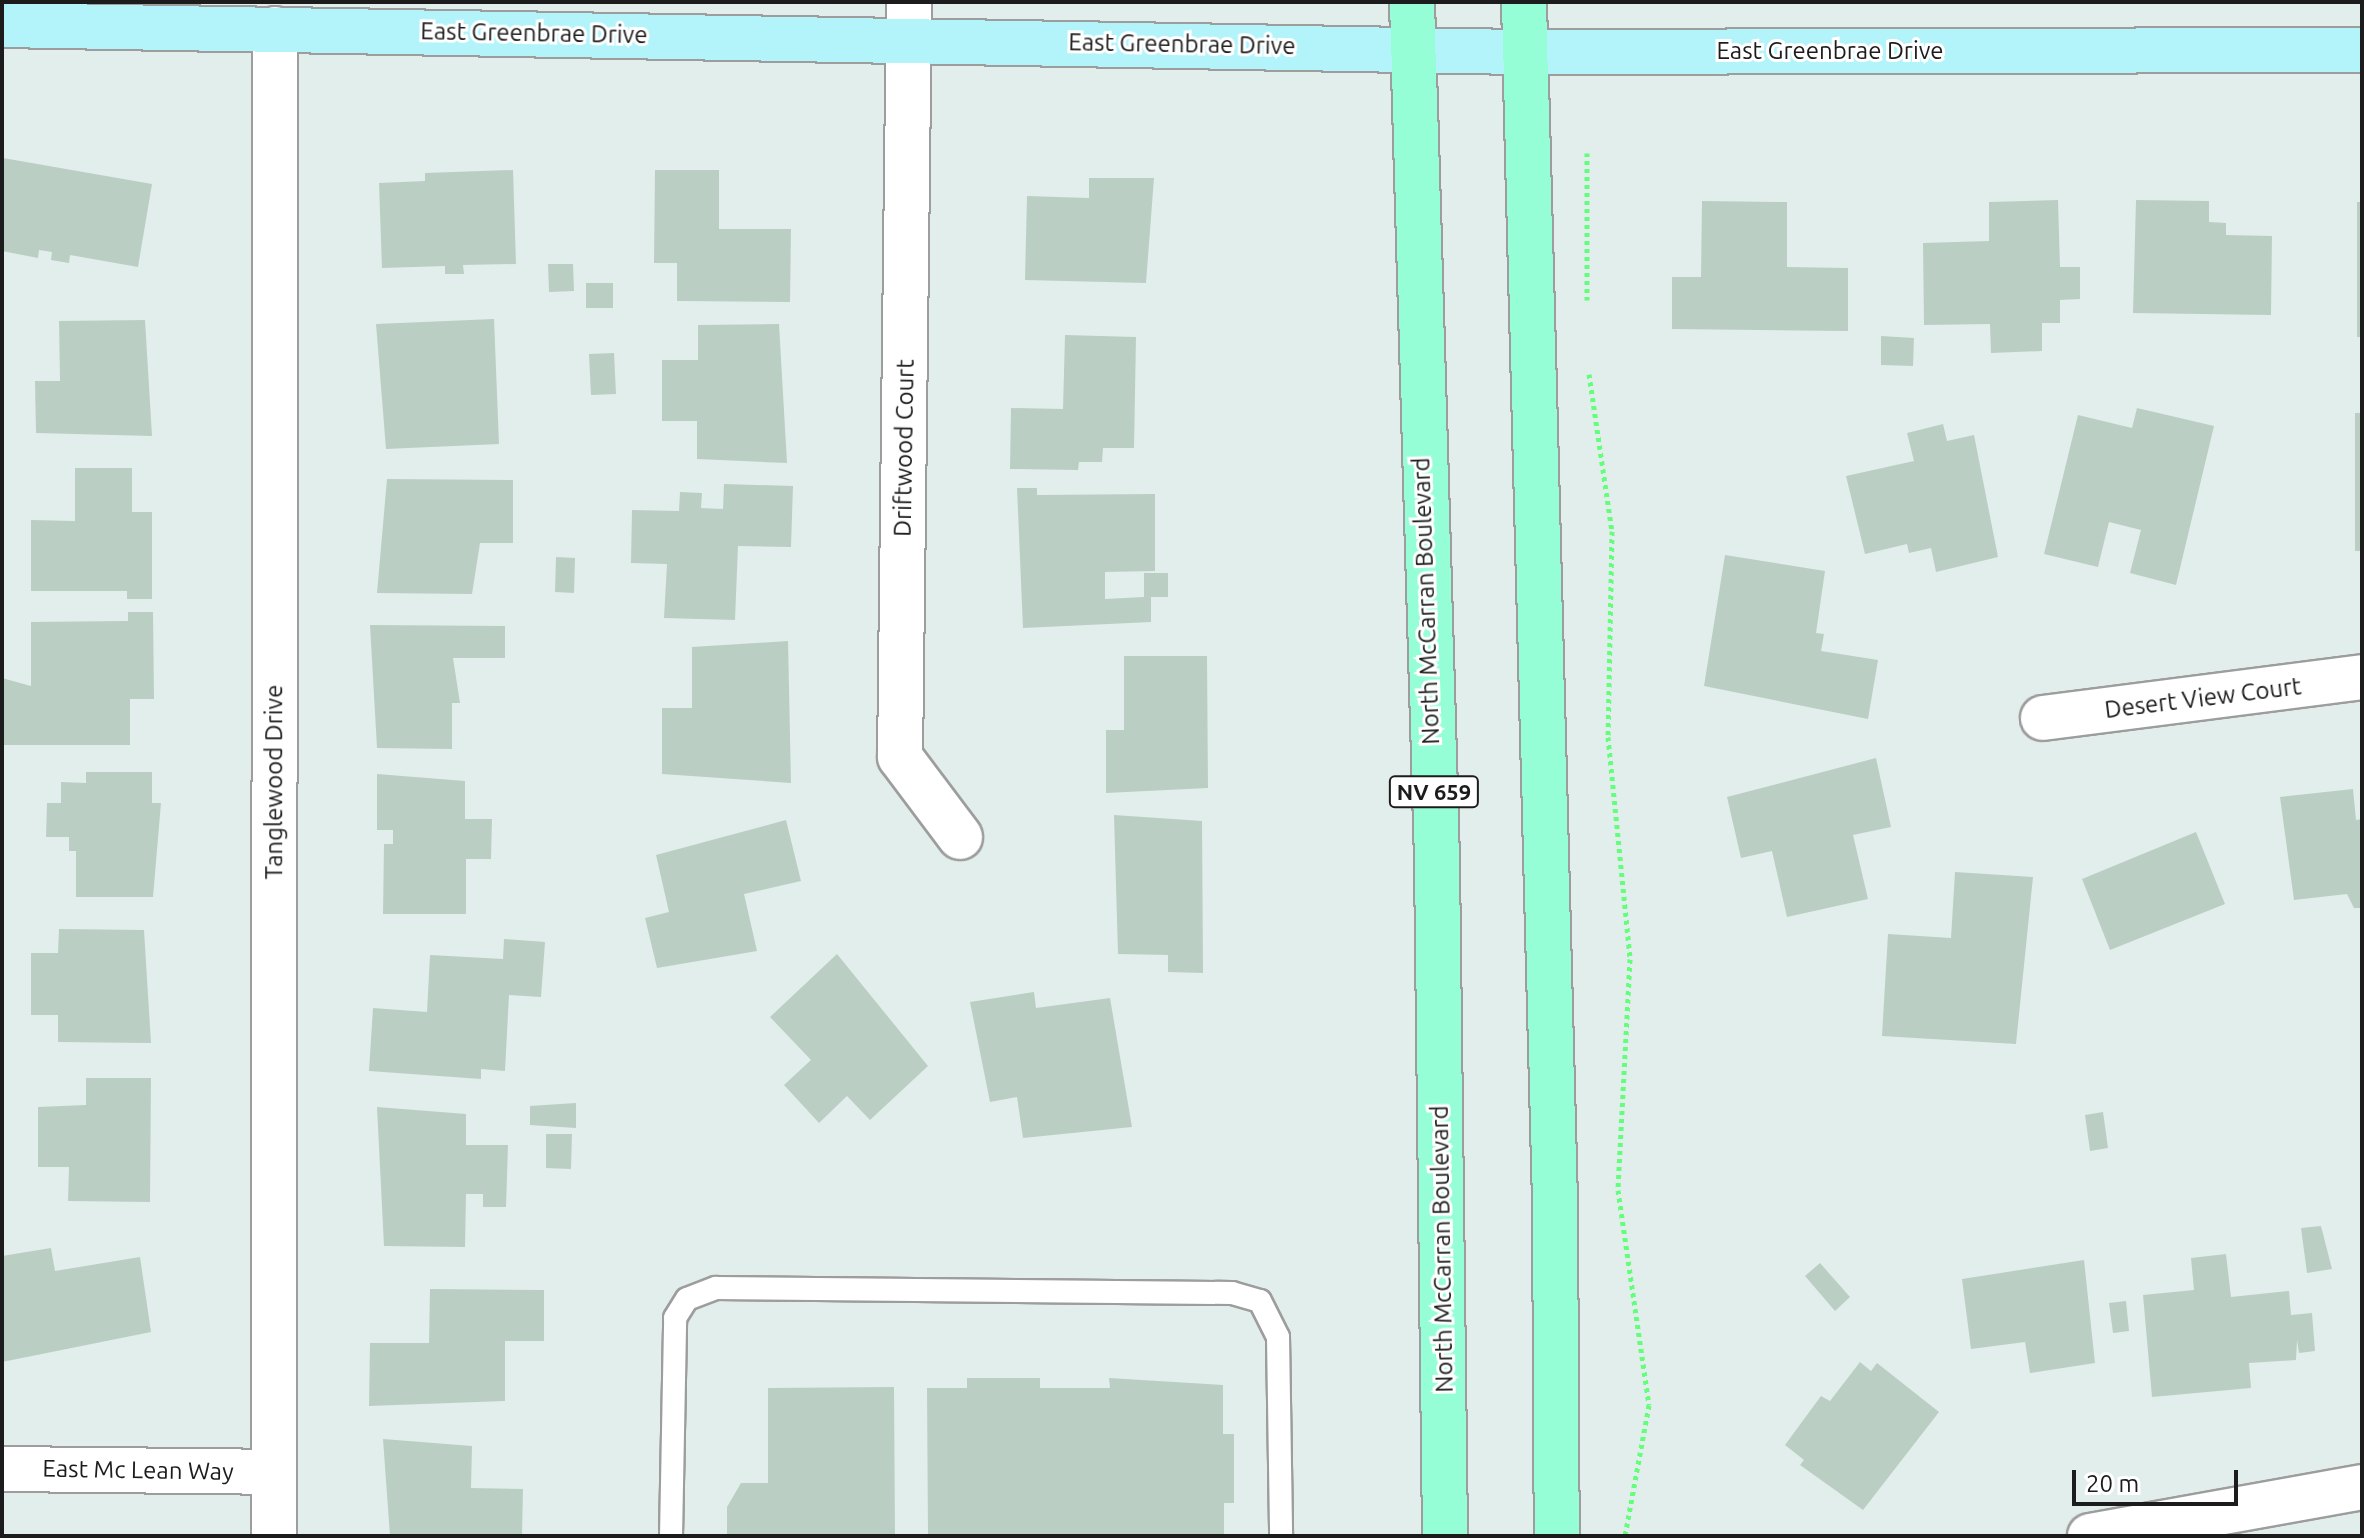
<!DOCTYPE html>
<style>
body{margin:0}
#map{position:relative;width:2364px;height:1538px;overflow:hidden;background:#e2eeeb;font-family:Ubuntu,sans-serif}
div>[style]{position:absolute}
.building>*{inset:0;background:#bbcec4}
.path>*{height:5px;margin-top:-2.5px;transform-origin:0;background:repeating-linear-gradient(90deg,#63fe7b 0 4px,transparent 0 8px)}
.roads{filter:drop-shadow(2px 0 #9d9d9d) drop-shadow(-2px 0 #9d9d9d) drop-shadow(0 2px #9d9d9d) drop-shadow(0 -2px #9d9d9d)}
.lane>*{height:22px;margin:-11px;padding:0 11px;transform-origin:11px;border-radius:11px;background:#fff}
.street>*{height:44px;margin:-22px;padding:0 22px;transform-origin:22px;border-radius:22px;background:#fff}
.secondary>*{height:44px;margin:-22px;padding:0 22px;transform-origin:22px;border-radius:22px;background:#b3f4fb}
.primary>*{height:44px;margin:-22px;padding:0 22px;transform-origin:22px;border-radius:22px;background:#96fed7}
span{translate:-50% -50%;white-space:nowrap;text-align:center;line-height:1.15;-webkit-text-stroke:6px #fff;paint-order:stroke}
.shield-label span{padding:2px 6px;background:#fff;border:2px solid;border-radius:6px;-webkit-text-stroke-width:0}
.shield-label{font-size:22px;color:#1c1c1c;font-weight:700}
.street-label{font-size:24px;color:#1c1c1c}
.frame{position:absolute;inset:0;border:4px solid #1c1c1c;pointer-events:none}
.scale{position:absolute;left:2072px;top:1470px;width:166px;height:36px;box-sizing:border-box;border:4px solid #1c1c1c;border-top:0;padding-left:10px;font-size:24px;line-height:28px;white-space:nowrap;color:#1c1c1c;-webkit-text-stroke:6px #fff;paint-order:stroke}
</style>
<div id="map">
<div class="building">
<i style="clip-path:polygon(3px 158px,152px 184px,138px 267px,70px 255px,69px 263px,51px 260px,52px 252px,39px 250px,38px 258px,2px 251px)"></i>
<i style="clip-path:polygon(513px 170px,516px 264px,463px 265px,464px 274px,445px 274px,445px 266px,382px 268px,379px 183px,425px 181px,425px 173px)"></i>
<i style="clip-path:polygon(655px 170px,719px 170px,719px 229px,791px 229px,790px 302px,677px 301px,677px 263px,654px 263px)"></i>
<i style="clip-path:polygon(1089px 178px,1154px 178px,1146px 283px,1025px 280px,1027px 196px,1089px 198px)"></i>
<i style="clip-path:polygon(2058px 200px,2060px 267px,2080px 267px,2080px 299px,2060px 300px,2060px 323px,2042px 323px,2042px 351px,1991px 353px,1990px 324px,1924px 325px,1923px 243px,1989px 241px,1989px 202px)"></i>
<i style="clip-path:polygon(2136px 200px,2209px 201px,2209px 222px,2226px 223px,2226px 235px,2272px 236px,2271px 315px,2133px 313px)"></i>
<i style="clip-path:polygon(1702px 201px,1787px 202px,1787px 267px,1848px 268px,1848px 331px,1672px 329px,1672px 277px,1701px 277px)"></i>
<i style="clip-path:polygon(2357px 202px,2362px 202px,2362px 337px,2357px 337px)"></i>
<i style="clip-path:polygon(548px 264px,573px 264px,574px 291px,549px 292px)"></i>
<i style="clip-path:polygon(586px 283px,613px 283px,613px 308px,586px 308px)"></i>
<i style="clip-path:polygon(494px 319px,499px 444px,386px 449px,376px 324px)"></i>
<i style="clip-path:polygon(145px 320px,152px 436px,36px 433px,35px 381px,60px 381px,59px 321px)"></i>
<i style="clip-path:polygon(779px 324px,787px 463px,697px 459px,697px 421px,662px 421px,662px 360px,698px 360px,698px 325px)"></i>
<i style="clip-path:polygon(1065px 335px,1136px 337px,1134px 448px,1103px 448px,1102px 462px,1079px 462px,1078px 470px,1010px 469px,1011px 408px,1063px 409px)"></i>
<i style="clip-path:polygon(1881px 336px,1914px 338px,1913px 366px,1881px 365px)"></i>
<i style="clip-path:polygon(614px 353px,616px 394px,591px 395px,589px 354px)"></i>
<i style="clip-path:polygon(2137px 408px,2214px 426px,2176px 585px,2130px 573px,2141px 530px,2109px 522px,2098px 567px,2044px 554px,2078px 415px,2132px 428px)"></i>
<i style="clip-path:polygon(2355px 413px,2362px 413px,2362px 551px,2355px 551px)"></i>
<i style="clip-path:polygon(1943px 424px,1947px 441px,1974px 435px,1998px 557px,1936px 572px,1931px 548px,1909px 553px,1907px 544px,1865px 554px,1846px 476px,1914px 461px,1907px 433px)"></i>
<i style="clip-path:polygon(75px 468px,132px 468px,132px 512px,152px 512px,152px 599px,127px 599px,127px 591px,31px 591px,31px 520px,75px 521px)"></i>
<i style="clip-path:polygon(387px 479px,513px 480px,513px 543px,480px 543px,472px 594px,377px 593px)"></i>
<i style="clip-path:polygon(724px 484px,793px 486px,791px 547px,738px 546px,735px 620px,664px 618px,667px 564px,631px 563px,632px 510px,679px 511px,680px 492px,702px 493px,701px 508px,723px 509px)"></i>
<i style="clip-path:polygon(1017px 488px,1037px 488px,1037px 495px,1155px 494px,1155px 571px,1105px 572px,1105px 599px,1144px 597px,1144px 573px,1168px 573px,1168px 597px,1151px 597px,1151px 622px,1023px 628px)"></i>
<i style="clip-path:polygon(1725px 555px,1825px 571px,1816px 633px,1824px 634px,1821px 651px,1878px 660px,1868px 719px,1704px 686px)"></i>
<i style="clip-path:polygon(556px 557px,575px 558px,574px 593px,555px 592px)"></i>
<i style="clip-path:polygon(128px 612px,153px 612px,154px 699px,130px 699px,130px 745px,2px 745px,2px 678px,31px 686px,31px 622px,128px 621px)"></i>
<i style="clip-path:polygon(370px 625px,505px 626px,505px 658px,453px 658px,460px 703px,452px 703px,452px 749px,377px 748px)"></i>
<i style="clip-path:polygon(788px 641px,791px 783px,662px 774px,662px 708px,692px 708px,692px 647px)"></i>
<i style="clip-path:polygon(1124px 656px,1207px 656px,1208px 788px,1106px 793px,1106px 730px,1124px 730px)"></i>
<i style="clip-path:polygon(1876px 758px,1891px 827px,1853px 835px,1868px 899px,1787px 917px,1772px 851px,1741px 858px,1727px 797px)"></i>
<i style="clip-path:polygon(86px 772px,152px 772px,152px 803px,161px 803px,153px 897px,76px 897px,76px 851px,69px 851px,69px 837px,46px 837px,47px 803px,61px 803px,61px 782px,86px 783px)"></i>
<i style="clip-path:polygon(377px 774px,465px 781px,465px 819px,492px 819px,491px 859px,466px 859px,466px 914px,383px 914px,384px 844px,393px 844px,393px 830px,377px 830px)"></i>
<i style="clip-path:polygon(2353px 789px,2356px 820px,2362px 819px,2362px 908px,2354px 908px,2347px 894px,2294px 900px,2280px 797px)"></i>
<i style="clip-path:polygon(1114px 815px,1202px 821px,1203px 973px,1168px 972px,1168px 955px,1118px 954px)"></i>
<i style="clip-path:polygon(786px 820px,801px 881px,744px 894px,757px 951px,657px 968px,645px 918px,669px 912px,656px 855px)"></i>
<i style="clip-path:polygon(2196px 832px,2225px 904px,2110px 950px,2082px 879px)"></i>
<i style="clip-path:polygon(1955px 872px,2033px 877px,2016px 1044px,1882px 1036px,1888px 934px,1951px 938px)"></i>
<i style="clip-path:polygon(59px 929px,144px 930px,151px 1043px,58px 1042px,58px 1015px,31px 1015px,31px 953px,58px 953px)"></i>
<i style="clip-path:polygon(504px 939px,545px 942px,541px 997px,509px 995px,505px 1071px,481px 1069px,481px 1079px,369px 1071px,373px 1008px,427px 1012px,430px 955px,503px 959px)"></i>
<i style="clip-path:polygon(837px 954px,928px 1066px,870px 1120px,847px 1096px,819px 1123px,784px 1085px,811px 1060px,770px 1017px)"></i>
<i style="clip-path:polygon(1034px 992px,1036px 1008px,1110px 998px,1132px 1127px,1023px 1138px,1017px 1097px,990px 1102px,970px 1002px)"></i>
<i style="clip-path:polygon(86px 1078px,151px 1078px,150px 1202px,68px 1201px,69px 1167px,38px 1167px,38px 1107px,86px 1105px)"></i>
<i style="clip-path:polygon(576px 1103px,576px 1128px,530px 1125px,530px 1106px)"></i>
<i style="clip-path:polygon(377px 1107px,466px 1114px,466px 1145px,508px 1145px,506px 1207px,483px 1207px,483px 1194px,466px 1194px,465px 1247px,384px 1246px)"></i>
<i style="clip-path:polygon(2103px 1112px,2108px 1148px,2090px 1151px,2085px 1115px)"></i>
<i style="clip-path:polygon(546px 1134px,572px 1134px,571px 1169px,546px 1168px)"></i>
<i style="clip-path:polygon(2321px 1226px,2332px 1269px,2307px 1273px,2301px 1228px)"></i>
<i style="clip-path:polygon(51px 1248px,55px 1271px,140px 1257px,151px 1332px,2px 1362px,2px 1256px)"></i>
<i style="clip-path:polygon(2226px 1254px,2231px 1297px,2289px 1291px,2291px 1315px,2312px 1313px,2315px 1351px,2299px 1353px,2297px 1340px,2296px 1360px,2249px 1363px,2251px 1388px,2152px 1397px,2143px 1295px,2194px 1290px,2191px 1258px)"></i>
<i style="clip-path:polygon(2084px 1260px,2095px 1363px,2030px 1373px,2025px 1342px,1971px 1349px,1962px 1279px)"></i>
<i style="clip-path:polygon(1820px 1263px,1850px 1297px,1835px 1311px,1805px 1276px)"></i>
<i style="clip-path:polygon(430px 1289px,544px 1290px,544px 1341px,505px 1341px,505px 1401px,369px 1406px,370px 1343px,429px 1343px)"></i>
<i style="clip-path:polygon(2126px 1301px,2129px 1331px,2113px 1333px,2109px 1303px)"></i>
<i style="clip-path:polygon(1860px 1362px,1871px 1371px,1877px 1363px,1939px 1412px,1863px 1510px,1800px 1465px,1804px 1460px,1785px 1445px,1821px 1396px,1830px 1401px)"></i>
<i style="clip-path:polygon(967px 1378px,1040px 1378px,1040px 1388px,1110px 1388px,1109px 1378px,1223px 1385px,1223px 1434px,1234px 1434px,1234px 1503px,1224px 1503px,1224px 1536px,928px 1536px,927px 1388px,967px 1388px)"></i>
<i style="clip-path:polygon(894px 1387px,895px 1536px,727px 1536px,727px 1507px,741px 1483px,768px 1483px,768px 1388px)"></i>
<i style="clip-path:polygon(383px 1439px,472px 1446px,471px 1488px,523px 1489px,522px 1536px,390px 1536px)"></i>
</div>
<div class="path">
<i style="left:1587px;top:153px;width:147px;rotate:90deg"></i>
<i style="left:1589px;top:374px;width:159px;rotate:81.7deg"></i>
<i style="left:1612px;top:531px;width:206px;rotate:91.1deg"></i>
<i style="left:1608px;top:737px;width:223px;rotate:84.3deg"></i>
<i style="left:1630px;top:959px;width:231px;rotate:93deg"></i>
<i style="left:1618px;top:1190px;width:217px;rotate:81.8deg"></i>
<i style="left:1649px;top:1405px;width:133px;rotate:100.4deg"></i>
</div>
<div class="roads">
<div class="lane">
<i style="left:671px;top:1536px;width:218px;rotate:-88.9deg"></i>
<i style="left:675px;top:1318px;width:22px;rotate:-58deg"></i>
<i style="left:687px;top:1299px;width:31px;rotate:-21deg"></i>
<i style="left:716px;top:1288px;width:516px;rotate:0.56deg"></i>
<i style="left:1232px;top:1293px;width:29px;rotate:16deg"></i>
<i style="left:1260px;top:1301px;width:40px;rotate:63.4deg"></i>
<i style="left:1278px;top:1337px;width:199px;rotate:89.1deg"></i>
</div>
<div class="street">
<i style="left:909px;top:2px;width:755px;rotate:90.68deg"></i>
<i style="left:900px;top:757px;width:100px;rotate:53.1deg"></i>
<i style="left:2043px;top:718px;width:322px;rotate:-7.3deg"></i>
<i style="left:2px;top:1469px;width:272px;rotate:0.6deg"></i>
<i style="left:274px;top:1536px;width:1507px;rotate:-89.96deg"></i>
<i style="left:2090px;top:1536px;width:276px;rotate:-10.2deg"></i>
</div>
<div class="secondary">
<i style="left:2px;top:25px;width:1523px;rotate:1.02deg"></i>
<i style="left:1525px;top:52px;width:837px;rotate:-0.14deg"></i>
</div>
<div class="primary">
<i style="left:1412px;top:2px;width:860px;rotate:88.33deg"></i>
<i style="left:1437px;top:862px;width:674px;rotate:89.32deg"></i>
<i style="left:1524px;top:2px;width:1200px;rotate:88.52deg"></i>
<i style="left:1555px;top:1202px;width:334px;rotate:89.7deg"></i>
</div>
</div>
<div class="shield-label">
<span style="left:1434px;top:792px">NV 659</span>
</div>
<div class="street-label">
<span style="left:534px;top:33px;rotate:1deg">East Greenbrae Drive</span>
<span style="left:1182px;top:44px;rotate:1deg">East Greenbrae Drive</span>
<span style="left:1830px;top:51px">East Greenbrae Drive</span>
<span style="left:904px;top:448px;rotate:-89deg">Driftwood Court</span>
<span style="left:1426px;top:601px;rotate:-92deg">North McCarran Boulevard</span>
<span style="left:2203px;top:698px;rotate:-7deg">Desert View Court</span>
<span style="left:274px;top:782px;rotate:-90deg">Tanglewood Drive</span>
<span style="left:1442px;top:1249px;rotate:-91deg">North McCarran Boulevard</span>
<span style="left:138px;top:1470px;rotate:1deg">East Mc Lean Way</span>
</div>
<div class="frame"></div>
<div class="scale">20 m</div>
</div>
